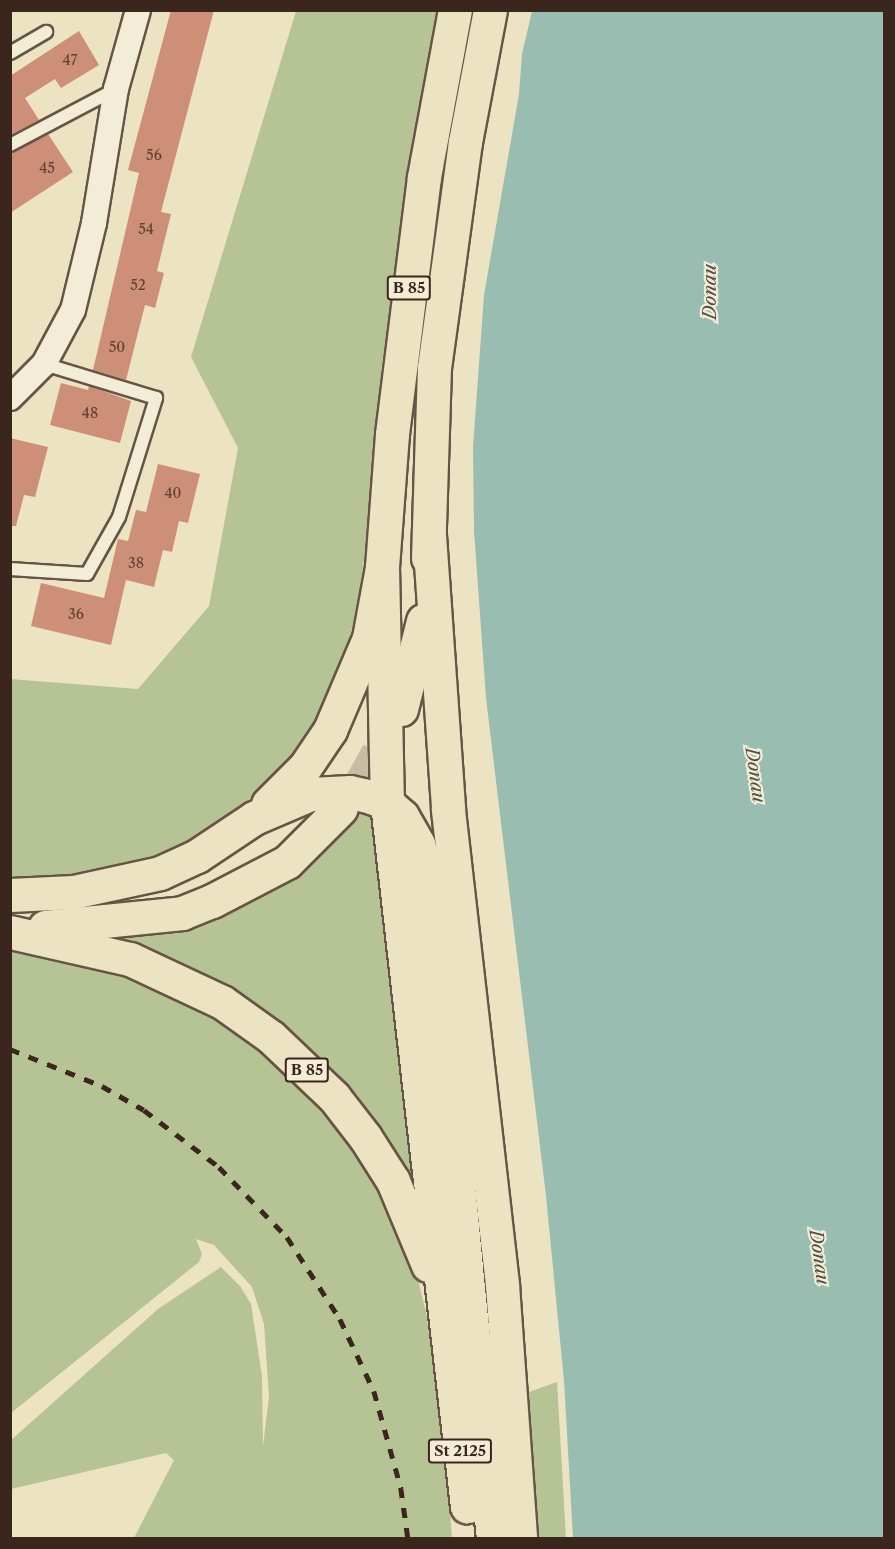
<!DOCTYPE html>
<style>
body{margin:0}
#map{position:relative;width:895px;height:1549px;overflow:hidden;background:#ece3c3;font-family:"Libre Caslon Text",serif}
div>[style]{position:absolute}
.green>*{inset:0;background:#b6c495}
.water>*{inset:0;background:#99beb1}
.building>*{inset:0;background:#ce8f78}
.primary-tunnel>*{height:33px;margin-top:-16.5px;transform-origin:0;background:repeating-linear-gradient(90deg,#c8bda2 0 33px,transparent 0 49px)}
.roads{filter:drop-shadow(2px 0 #665546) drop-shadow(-2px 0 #665546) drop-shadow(0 2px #665546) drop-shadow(0 -2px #665546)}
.lane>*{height:12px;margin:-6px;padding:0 6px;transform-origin:6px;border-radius:6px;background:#f3edd8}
.street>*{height:24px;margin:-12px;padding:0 12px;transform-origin:12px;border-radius:12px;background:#f3edd8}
.primary>*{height:33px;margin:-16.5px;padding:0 16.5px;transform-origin:16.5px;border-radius:16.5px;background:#ece3c3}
.rail>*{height:4.5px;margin-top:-2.25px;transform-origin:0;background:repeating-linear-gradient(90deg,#3a261c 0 10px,transparent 0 20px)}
span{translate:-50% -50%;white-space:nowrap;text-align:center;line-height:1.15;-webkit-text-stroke:4.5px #f3edd8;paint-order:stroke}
.number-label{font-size:14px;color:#5f4033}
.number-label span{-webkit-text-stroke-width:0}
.shield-label span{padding:2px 4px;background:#f3edd8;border:2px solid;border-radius:4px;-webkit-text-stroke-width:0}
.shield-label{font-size:15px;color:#3a261c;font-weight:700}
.water-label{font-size:18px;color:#524c41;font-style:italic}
.frame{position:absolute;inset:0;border:12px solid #3a261c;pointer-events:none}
</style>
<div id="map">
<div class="green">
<i style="clip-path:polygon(296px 11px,442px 11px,411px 169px,382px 364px,371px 512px,356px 616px,336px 680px,317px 722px,289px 760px,244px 805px,202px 836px,153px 862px,105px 875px,11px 881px,10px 679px,138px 689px,209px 606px,238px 448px,191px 357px)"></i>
<i style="clip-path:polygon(358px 809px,379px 815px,426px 1232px,336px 1082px,102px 940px,101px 934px,161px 927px)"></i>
<i style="clip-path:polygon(11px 941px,72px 951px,218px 1010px,279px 1061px,368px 1168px,412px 1256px,426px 1312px,446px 1456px,452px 1538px,134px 1538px,174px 1460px,166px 1453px,11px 1489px,10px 1441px,158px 1309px,221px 1267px,240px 1286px,251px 1304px,262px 1376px,263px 1446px,269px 1397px,264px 1324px,252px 1287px,214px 1245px,196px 1239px,202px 1254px,199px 1262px,11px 1413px)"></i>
<i style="clip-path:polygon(557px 1382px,566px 1538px,533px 1538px,529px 1392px)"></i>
</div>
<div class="water">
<i style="clip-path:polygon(532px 11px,884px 11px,884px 1538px,573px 1538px,564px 1381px,546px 1196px,486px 698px,474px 531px,473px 447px,484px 295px,519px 94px,522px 54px)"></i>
</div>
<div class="building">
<i style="clip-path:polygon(171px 10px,214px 10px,161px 212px,171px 214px,157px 271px,164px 273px,155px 308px,145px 305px,126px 380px,93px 370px,139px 173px,128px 170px)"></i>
<i style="clip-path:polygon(79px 31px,99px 65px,61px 88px,55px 79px,25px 98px,39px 120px,10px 135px,10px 76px)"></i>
<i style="clip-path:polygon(48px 134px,73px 172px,10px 213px,10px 153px)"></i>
<i style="clip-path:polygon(61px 383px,88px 390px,89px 386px,131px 401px,120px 443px,50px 425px)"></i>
<i style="clip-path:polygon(10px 438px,48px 447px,35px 497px,24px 495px,16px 526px,10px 526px)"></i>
<i style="clip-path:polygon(158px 464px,200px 474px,188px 523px,179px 521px,172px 552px,163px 550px,154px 587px,126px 580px,111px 645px,31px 626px,41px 583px,104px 598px,118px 539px,128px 541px,136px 510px,146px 512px)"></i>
</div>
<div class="primary-tunnel">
<i style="left:341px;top:808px;width:34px;rotate:-52deg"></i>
<i style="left:362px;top:781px;width:60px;rotate:-61.3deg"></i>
</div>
<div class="roads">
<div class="lane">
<i style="left:10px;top:53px;width:42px;rotate:-30.3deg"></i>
<i style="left:10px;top:145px;width:120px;rotate:-27.8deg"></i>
<i style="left:10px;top:569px;width:77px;rotate:3.7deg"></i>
<i style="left:87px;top:574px;width:65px;rotate:-60.7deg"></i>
<i style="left:119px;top:517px;width:125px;rotate:-72.7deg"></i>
<i style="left:156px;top:398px;width:117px;rotate:-163.1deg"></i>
</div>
<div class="street">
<i style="left:10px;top:398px;width:48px;rotate:-45deg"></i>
<i style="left:44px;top:364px;width:61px;rotate:-61.8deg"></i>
<i style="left:73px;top:310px;width:89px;rotate:-76.4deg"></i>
<i style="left:94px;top:223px;width:136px;rotate:-80.7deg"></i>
<i style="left:116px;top:89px;width:82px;rotate:-74.4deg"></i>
</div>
<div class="primary">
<i style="left:429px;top:535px;width:276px;rotate:86deg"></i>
<i style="left:448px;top:810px;width:478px;rotate:83.5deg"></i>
<i style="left:502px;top:1285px;width:254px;rotate:85.9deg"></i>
<i style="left:428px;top:558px;width:190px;rotate:-88.2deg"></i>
<i style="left:434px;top:368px;width:228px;rotate:-82.2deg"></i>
<i style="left:465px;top:142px;width:134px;rotate:-79.3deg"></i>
<i style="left:382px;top:567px;width:236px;rotate:88.8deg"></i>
<i style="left:387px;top:803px;width:708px;rotate:83.51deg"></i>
<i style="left:401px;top:709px;width:91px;rotate:-76deg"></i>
<i style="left:268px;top:804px;width:52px;rotate:-45deg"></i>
<i style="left:305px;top:767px;width:45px;rotate:-56deg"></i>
<i style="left:330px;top:730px;width:100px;rotate:-67deg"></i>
<i style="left:369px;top:638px;width:72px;rotate:-79.6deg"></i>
<i style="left:382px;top:567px;width:133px;rotate:-85.7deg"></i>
<i style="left:392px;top:434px;width:259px;rotate:-82.9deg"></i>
<i style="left:424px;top:177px;width:170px;rotate:-79.5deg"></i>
<i style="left:10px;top:895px;width:63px;rotate:-2.7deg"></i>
<i style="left:73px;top:892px;width:89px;rotate:-12.3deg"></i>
<i style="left:160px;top:873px;width:41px;rotate:-24.7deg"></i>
<i style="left:197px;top:856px;width:69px;rotate:-33.7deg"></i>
<i style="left:254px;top:818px;width:61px;rotate:-23.2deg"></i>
<i style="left:310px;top:794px;width:40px;rotate:-2.9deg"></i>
<i style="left:350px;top:792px;width:22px;rotate:13deg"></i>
<i style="left:371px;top:797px;width:17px;rotate:21deg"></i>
<i style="left:387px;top:803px;width:20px;rotate:41deg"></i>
<i style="left:402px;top:816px;width:32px;rotate:60deg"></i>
<i style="left:418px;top:844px;width:34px;rotate:75deg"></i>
<i style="left:427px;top:877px;width:664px;rotate:84.3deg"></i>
<i style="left:45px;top:927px;width:138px;rotate:-5.8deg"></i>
<i style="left:182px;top:913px;width:32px;rotate:-22deg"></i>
<i style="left:212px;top:901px;width:85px;rotate:-27.5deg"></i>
<i style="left:287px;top:862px;width:76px;rotate:-45deg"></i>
<i style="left:10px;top:932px;width:123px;rotate:12.7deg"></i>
<i style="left:130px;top:959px;width:102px;rotate:25.1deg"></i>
<i style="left:222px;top:1002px;width:60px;rotate:35.5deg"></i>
<i style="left:271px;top:1037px;width:87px;rotate:43.6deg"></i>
<i style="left:334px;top:1097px;width:51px;rotate:52.2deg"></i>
<i style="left:365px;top:1137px;width:52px;rotate:57.5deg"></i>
<i style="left:393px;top:1181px;width:91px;rotate:67.4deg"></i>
</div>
</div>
<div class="rail">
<i style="left:10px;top:1049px;width:99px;rotate:21.9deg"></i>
<i style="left:102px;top:1086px;width:48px;rotate:29.7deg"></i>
<i style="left:144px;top:1110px;width:94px;rotate:37.2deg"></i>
<i style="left:219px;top:1167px;width:98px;rotate:45.8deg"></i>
<i style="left:287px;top:1237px;width:98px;rotate:57.1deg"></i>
<i style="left:340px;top:1319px;width:80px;rotate:64.7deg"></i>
<i style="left:374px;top:1391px;width:101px;rotate:74.4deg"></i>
<i style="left:401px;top:1488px;width:50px;rotate:82deg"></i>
</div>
<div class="number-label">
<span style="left:70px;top:60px">47</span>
<span style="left:154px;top:155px">56</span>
<span style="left:47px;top:168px">45</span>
<span style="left:146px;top:229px">54</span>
<span style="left:138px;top:285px">52</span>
<span style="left:117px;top:347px">50</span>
<span style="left:90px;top:413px">48</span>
<span style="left:173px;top:493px">40</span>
<span style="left:136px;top:563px">38</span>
<span style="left:76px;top:614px">36</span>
</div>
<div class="shield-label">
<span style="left:409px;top:288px">B 85</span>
<span style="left:307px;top:1070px">B 85</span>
<span style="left:460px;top:1451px">St 2125</span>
</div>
<div class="water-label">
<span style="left:710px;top:292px;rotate:-90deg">Donau</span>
<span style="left:755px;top:775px;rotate:82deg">Donau</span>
<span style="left:819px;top:1257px;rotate:82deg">Donau</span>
</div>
<div class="frame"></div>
</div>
